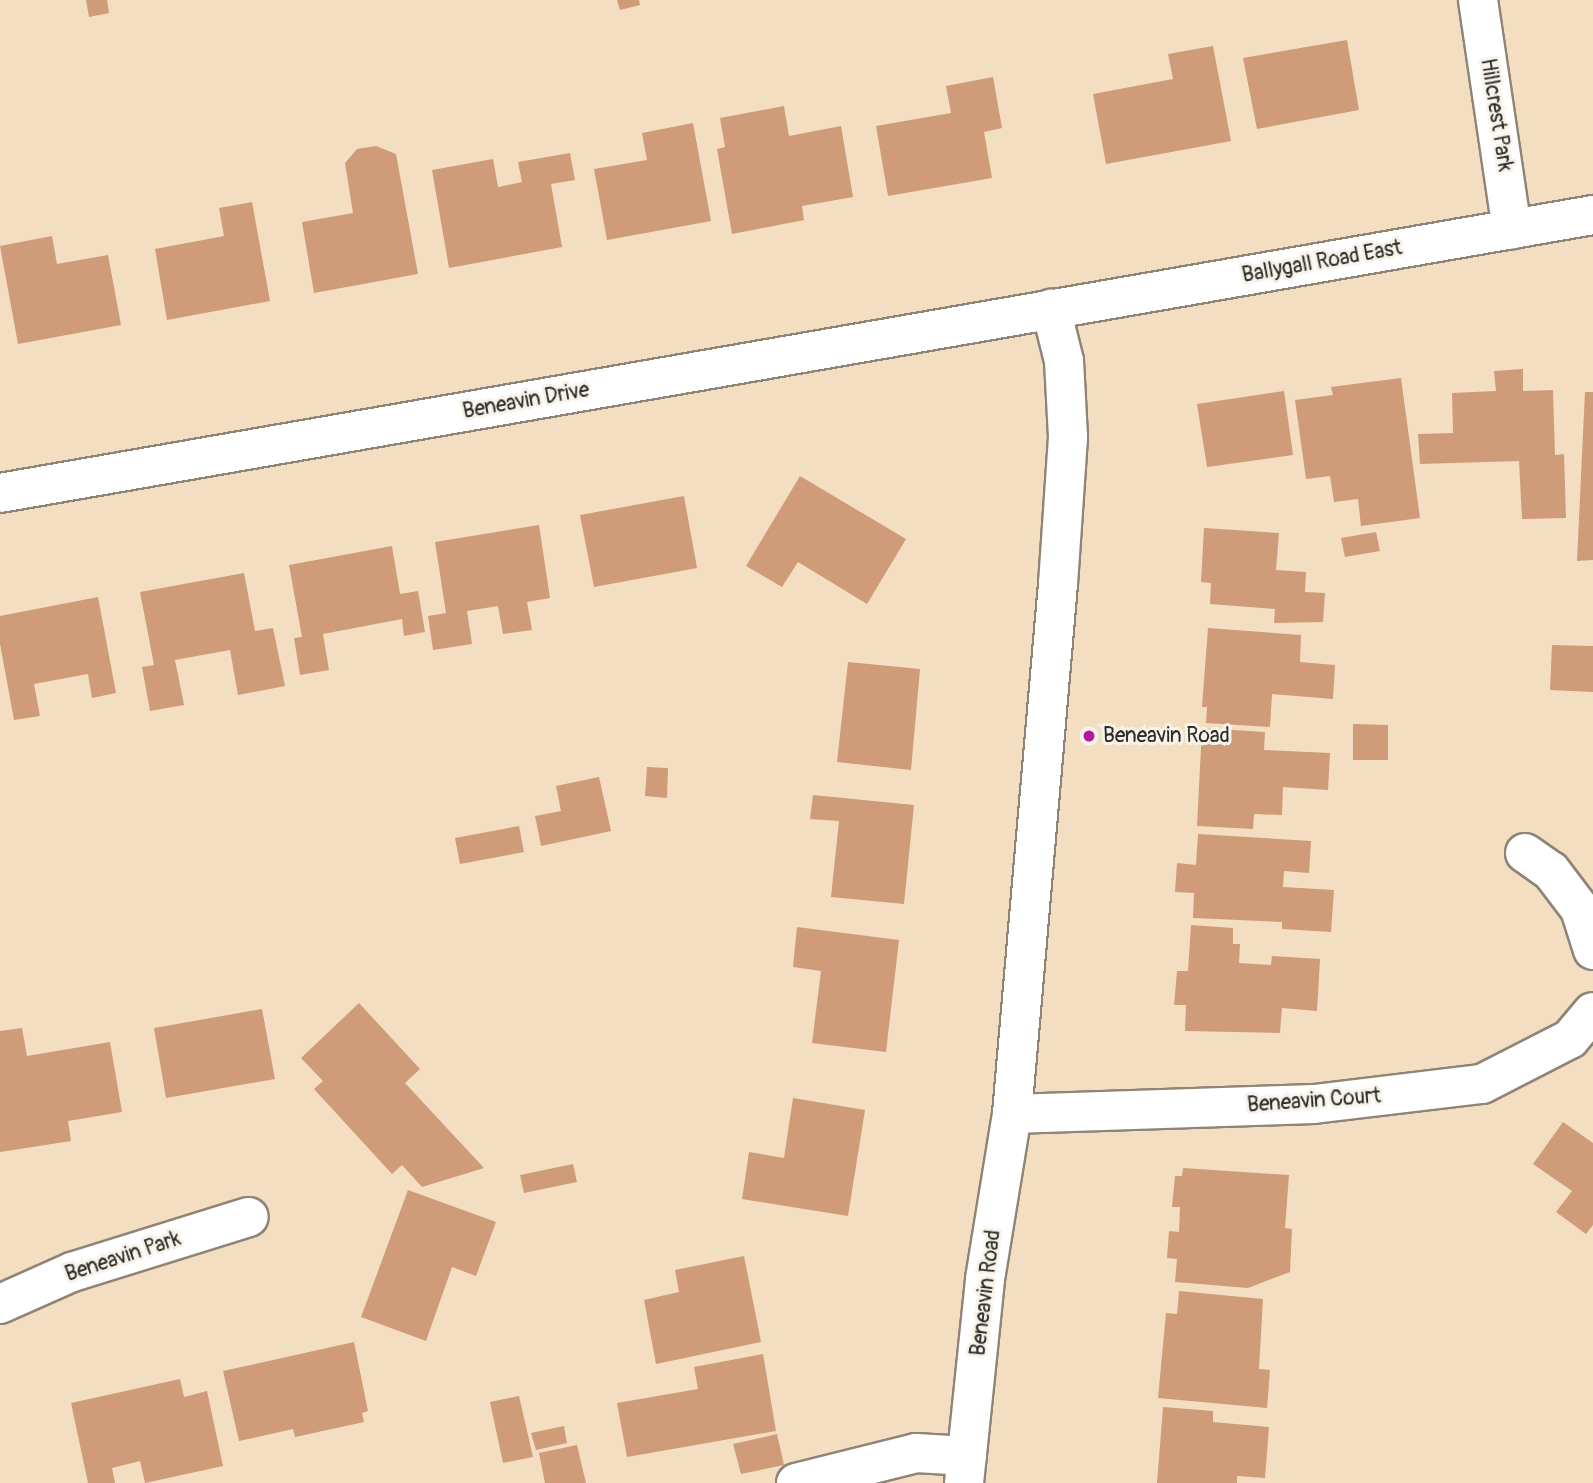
<!DOCTYPE html>
<style>
body{margin:0}
#map{position:relative;width:1593px;height:1483px;overflow:hidden;background:#f3dec2;font-family:Pangolin,sans-serif}
div>[style]{position:absolute}
.building>*{inset:0;background:#cf9b79}
.roads{filter:drop-shadow(2px 0 #8f8476) drop-shadow(-2px 0 #8f8476) drop-shadow(0 2px #8f8476) drop-shadow(0 -2px #8f8476)}
.minor>*{height:38px;margin:-19px;padding:0 19px;transform-origin:19px;border-radius:19px;background:#fff}
.dots>*{width:19px;height:19px;translate:-50% -50%;box-sizing:border-box;border:4px solid #f7f3e8;border-radius:50%}
span{translate:-50% -50%;white-space:nowrap;text-align:center;line-height:1.15;-webkit-text-stroke:6px #f7f3e8;paint-order:stroke}
.street-label{font-size:21px;color:#2b2b2b}
.poi-label{font-size:21px;color:#2b2b2b}
.left{translate:0 -50%;text-align:left}
</style>
<div id="map">
<div class="building">
<i style="clip-path:polygon(86px 0,107px 0,109px 13px,89px 17px)"></i>
<i style="clip-path:polygon(617px 0,639px 0,640px 5px,620px 10px)"></i>
<i style="clip-path:polygon(1347px 40px,1359px 110px,1257px 129px,1243px 58px)"></i>
<i style="clip-path:polygon(1213px 46px,1231px 141px,1106px 164px,1093px 94px,1173px 79px,1168px 54px)"></i>
<i style="clip-path:polygon(993px 77px,1002px 128px,984px 132px,992px 178px,888px 196px,876px 126px,951px 113px,946px 86px)"></i>
<i style="clip-path:polygon(784px 106px,789px 136px,841px 126px,853px 197px,802px 206px,804px 220px,732px 234px,717px 149px,725px 147px,720px 118px)"></i>
<i style="clip-path:polygon(693px 123px,711px 221px,607px 240px,594px 169px,647px 160px,642px 133px)"></i>
<i style="clip-path:polygon(376px 146px,396px 154px,418px 274px,314px 293px,302px 222px,353px 213px,345px 163px,357px 149px)"></i>
<i style="clip-path:polygon(570px 153px,575px 180px,551px 184px,562px 247px,449px 268px,432px 170px,493px 159px,498px 187px,522px 182px,518px 162px)"></i>
<i style="clip-path:polygon(252px 202px,270px 301px,167px 320px,155px 249px,224px 236px,219px 208px)"></i>
<i style="clip-path:polygon(52px 236px,57px 264px,108px 255px,121px 325px,18px 344px,0 246px)"></i>
<i style="clip-path:polygon(1523px 369px,1523px 391px,1553px 390px,1555px 455px,1564px 454px,1566px 518px,1522px 519px,1519px 461px,1420px 464px,1418px 434px,1453px 433px,1452px 393px,1496px 391px,1494px 371px)"></i>
<i style="clip-path:polygon(1401px 378px,1420px 518px,1361px 526px,1358px 499px,1334px 502px,1330px 476px,1306px 479px,1295px 400px,1333px 395px,1331px 387px)"></i>
<i style="clip-path:polygon(1284px 391px,1293px 455px,1207px 467px,1197px 404px)"></i>
<i style="clip-path:polygon(1585px 392px,1593px 392px,1593px 560px,1577px 561px)"></i>
<i style="clip-path:polygon(800px 476px,906px 539px,867px 604px,798px 562px,782px 587px,746px 566px)"></i>
<i style="clip-path:polygon(684px 496px,697px 568px,594px 587px,580px 515px)"></i>
<i style="clip-path:polygon(539px 525px,550px 598px,527px 602px,532px 630px,503px 634px,498px 606px,467px 611px,472px 644px,433px 650px,428px 616px,446px 613px,435px 542px)"></i>
<i style="clip-path:polygon(1204px 528px,1279px 533px,1276px 570px,1306px 572px,1305px 592px,1325px 593px,1323px 622px,1274px 623px,1275px 609px,1210px 604px,1211px 583px,1201px 582px)"></i>
<i style="clip-path:polygon(1376px 532px,1380px 551px,1345px 557px,1341px 538px)"></i>
<i style="clip-path:polygon(392px 546px,400px 594px,418px 591px,425px 632px,404px 636px,402px 619px,323px 634px,329px 670px,300px 675px,294px 638px,302px 637px,289px 565px)"></i>
<i style="clip-path:polygon(244px 573px,255px 631px,273px 628px,285px 686px,238px 695px,230px 650px,175px 660px,184px 705px,150px 711px,142px 667px,154px 665px,140px 592px)"></i>
<i style="clip-path:polygon(98px 597px,116px 693px,92px 698px,88px 674px,34px 684px,40px 716px,14px 720px,0 644px,0 616px)"></i>
<i style="clip-path:polygon(1208px 628px,1301px 635px,1300px 662px,1335px 665px,1333px 699px,1272px 694px,1270px 727px,1206px 723px,1207px 707px,1202px 707px)"></i>
<i style="clip-path:polygon(1552px 645px,1593px 646px,1593px 692px,1550px 690px)"></i>
<i style="clip-path:polygon(848px 662px,920px 669px,911px 770px,837px 762px)"></i>
<i style="clip-path:polygon(1353px 724px,1388px 725px,1388px 760px,1353px 760px)"></i>
<i style="clip-path:polygon(1202px 728px,1265px 732px,1264px 750px,1330px 753px,1328px 790px,1283px 787px,1282px 815px,1254px 814px,1253px 829px,1197px 826px)"></i>
<i style="clip-path:polygon(647px 767px,668px 768px,667px 798px,645px 796px)"></i>
<i style="clip-path:polygon(599px 777px,611px 831px,541px 846px,535px 816px,561px 811px,556px 786px)"></i>
<i style="clip-path:polygon(813px 795px,914px 805px,904px 904px,831px 897px,839px 821px,810px 819px)"></i>
<i style="clip-path:polygon(519px 826px,524px 852px,460px 864px,455px 838px)"></i>
<i style="clip-path:polygon(1198px 834px,1311px 841px,1309px 873px,1284px 871px,1283px 887px,1334px 890px,1331px 932px,1282px 929px,1282px 922px,1193px 918px,1194px 893px,1175px 892px,1177px 863px,1196px 865px)"></i>
<i style="clip-path:polygon(1191px 925px,1233px 928px,1233px 944px,1240px 944px,1239px 963px,1271px 965px,1272px 956px,1320px 959px,1317px 1011px,1282px 1008px,1280px 1033px,1185px 1031px,1186px 1005px,1174px 1005px,1177px 971px,1188px 971px)"></i>
<i style="clip-path:polygon(797px 927px,899px 940px,886px 1052px,812px 1043px,821px 971px,793px 967px)"></i>
<i style="clip-path:polygon(359px 1003px,420px 1069px,405px 1083px,484px 1168px,422px 1187px,402px 1165px,392px 1174px,314px 1089px,323px 1081px,301px 1058px)"></i>
<i style="clip-path:polygon(262px 1009px,275px 1079px,166px 1098px,154px 1028px)"></i>
<i style="clip-path:polygon(22px 1028px,27px 1056px,110px 1042px,122px 1112px,68px 1121px,71px 1141px,0 1152px,0 1031px)"></i>
<i style="clip-path:polygon(793px 1098px,865px 1110px,848px 1216px,742px 1199px,749px 1152px,784px 1158px)"></i>
<i style="clip-path:polygon(1563px 1122px,1593px 1143px,1593px 1225px,1586px 1234px,1556px 1212px,1572px 1191px,1533px 1164px)"></i>
<i style="clip-path:polygon(573px 1164px,577px 1182px,524px 1193px,520px 1175px)"></i>
<i style="clip-path:polygon(1183px 1168px,1289px 1175px,1285px 1228px,1292px 1229px,1290px 1272px,1248px 1288px,1175px 1282px,1177px 1259px,1167px 1258px,1169px 1231px,1179px 1232px,1180px 1207px,1172px 1207px,1175px 1176px,1182px 1176px)"></i>
<i style="clip-path:polygon(408px 1190px,496px 1222px,476px 1276px,452px 1267px,426px 1341px,361px 1317px)"></i>
<i style="clip-path:polygon(744px 1256px,761px 1342px,656px 1364px,644px 1300px,679px 1292px,675px 1270px)"></i>
<i style="clip-path:polygon(1179px 1291px,1263px 1299px,1259px 1369px,1270px 1370px,1267px 1408px,1158px 1398px,1166px 1313px,1177px 1314px)"></i>
<i style="clip-path:polygon(354px 1342px,368px 1411px,362px 1413px,364px 1422px,295px 1437px,293px 1429px,239px 1441px,223px 1371px)"></i>
<i style="clip-path:polygon(763px 1354px,776px 1431px,627px 1457px,617px 1403px,698px 1389px,694px 1367px)"></i>
<i style="clip-path:polygon(180px 1379px,184px 1397px,207px 1391px,223px 1466px,145px 1483px,140px 1461px,112px 1468px,115px 1483px,88px 1483px,71px 1403px)"></i>
<i style="clip-path:polygon(519px 1396px,533px 1457px,503px 1463px,490px 1402px)"></i>
<i style="clip-path:polygon(1163px 1407px,1213px 1411px,1213px 1422px,1269px 1427px,1265px 1478px,1237px 1476px,1237px 1483px,1157px 1483px)"></i>
<i style="clip-path:polygon(564px 1426px,567px 1443px,536px 1450px,531px 1433px)"></i>
<i style="clip-path:polygon(777px 1434px,784px 1465px,741px 1474px,733px 1444px)"></i>
<i style="clip-path:polygon(577px 1445px,586px 1483px,545px 1483px,539px 1453px)"></i>
</div>
<div class="roads">
<div class="minor">
<i style="left:1478px;top:0;width:232px;rotate:81.6deg"></i>
<i style="left:0;top:493px;width:1617px;rotate:-9.9deg"></i>
<i style="left:1525px;top:853px;width:32px;rotate:35deg"></i>
<i style="left:1551px;top:871px;width:48px;rotate:52.7deg"></i>
<i style="left:1580px;top:909px;width:43px;rotate:72.4deg"></i>
<i style="left:1012px;top:1114px;width:302px;rotate:-1.9deg"></i>
<i style="left:1314px;top:1104px;width:169px;rotate:-6.8deg"></i>
<i style="left:1482px;top:1084px;width:99px;rotate:-27.1deg"></i>
<i style="left:1570px;top:1039px;width:35px;rotate:-50deg"></i>
<i style="left:0;top:1304px;width:79px;rotate:-24deg"></i>
<i style="left:72px;top:1272px;width:185px;rotate:-17.3deg"></i>
<i style="left:796px;top:1483px;width:124px;rotate:-14deg"></i>
<i style="left:916px;top:1453px;width:51px;rotate:3.4deg"></i>
<i style="left:964px;top:1483px;width:205px;rotate:-84.1deg"></i>
<i style="left:985px;top:1279px;width:167px;rotate:-80.7deg"></i>
<i style="left:1012px;top:1114px;width:532px;rotate:-85.04deg"></i>
<i style="left:1058px;top:584px;width:147px;rotate:-86.1deg"></i>
<i style="left:1068px;top:437px;width:76px;rotate:-93deg"></i>
<i style="left:1064px;top:361px;width:54px;rotate:-104deg"></i>
</div>
</div>
<div class="dots">
<i style="left:1089px;top:736px;background:#b5179e"></i>
</div>
<div class="street-label">
<span style="left:1496px;top:115px;rotate:81deg">Hillcrest Park</span>
<span style="left:1322px;top:262px;rotate:-10deg">Ballygall Road East</span>
<span style="left:526px;top:401px;rotate:-10deg">Beneavin Drive</span>
<span style="left:1314px;top:1101px;rotate:-4deg">Beneavin Court</span>
<span style="left:123px;top:1257px;rotate:-18deg">Beneavin Park</span>
<span style="left:986px;top:1293px;rotate:-83deg">Beneavin Road</span>
</div>
<div class="poi-label">
<span class="left" style="left:1103px;top:736px">Beneavin Road</span>
</div>
</div>
